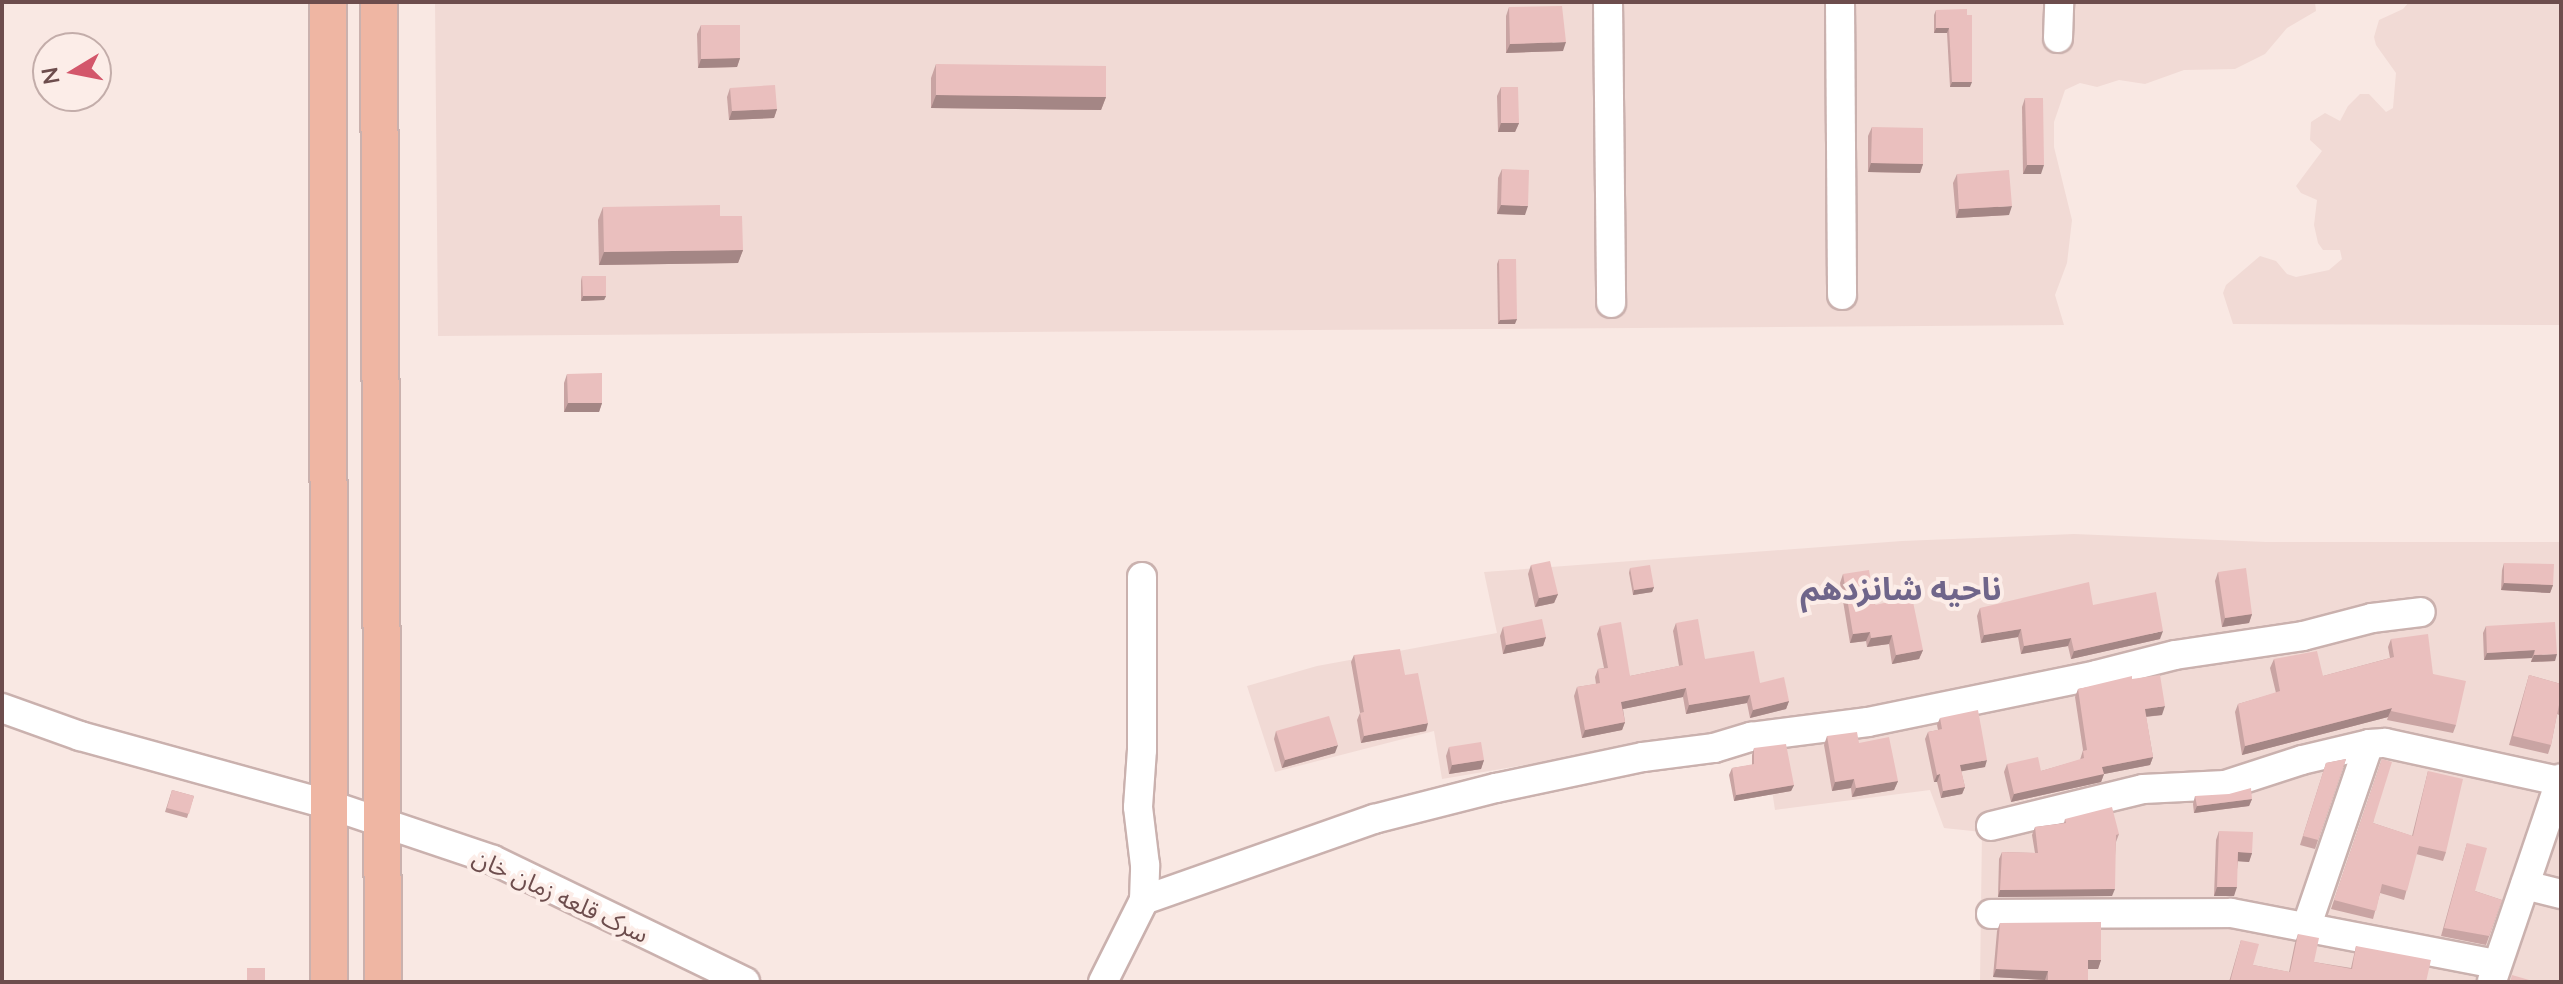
<!DOCTYPE html>
<meta charset="utf-8">
<style>
body{margin:0}
#map{position:relative;width:2563px;height:984px;overflow:hidden;background:#f9e8e3;font-family:Lato,"Noto Sans Arabic",sans-serif}
div>[style]{position:absolute}
.residential>*{inset:0;background:#f1dad5}
.roads{filter:drop-shadow(2px 0 #cab1ae) drop-shadow(-2px 0 #cab1ae) drop-shadow(0 2px #cab1ae) drop-shadow(0 -2px #cab1ae)}
.minor>*{height:28px;margin:-14px;padding:0 14px;transform-origin:14px;border-radius:14px;background:#fff}
.major>*{height:36px;margin:-18px;padding:0 18px;transform-origin:18px;border-radius:18px;background:#efb6a3}
.wall>*{inset:0;background:#c9a4a3}
.shaded-wall>*{inset:0;background:#a48685}
.building>*{inset:0;background:#eabfbe}
span{translate:-50% -50%;white-space:nowrap;text-align:center;line-height:1.15;-webkit-text-stroke:8px #fcede8;paint-order:stroke}
.street-label{font-size:24px;color:#6d4d4d}
.district-label{font-size:32px;color:#6f658a;font-weight:700}
.frame{position:absolute;inset:0;border:4px solid #6d4d4d;pointer-events:none}
.north{position:absolute;left:32px;top:32px;width:80px;height:80px;box-sizing:border-box;background:#fcede8;border:2px solid #c3adaa;border-radius:50%;rotate:260deg;font-size:22px;font-weight:700;line-height:32px;text-align:center;color:#6d4d4d}
.north::after{content:'';display:block;margin:auto;width:28px;height:36px;background:#d3576b;clip-path:polygon(50% 0,100% 100%,50% 72%,0 100%)}
</style>
<div id="map">
<div class="residential">
<i style="clip-path:polygon(435px 2px,2315px 2px,2316px 11px,2287px 28px,2265px 54px,2235px 69px,2184px 70px,2145px 84px,2119px 80px,2097px 87px,2080px 83px,2065px 90px,2054px 122px,2054px 147px,2072px 220px,2067px 263px,2055px 295px,2064px 325px,438px 336px)"></i>
<i style="clip-path:polygon(2409px 2px,2561px 2px,2561px 325px,2233px 324px,2223px 293px,2226px 285px,2260px 256px,2276px 261px,2287px 274px,2296px 277px,2329px 270px,2342px 259px,2340px 250px,2323px 250px,2318px 243px,2314px 225px,2317px 200px,2301px 193px,2296px 186px,2322px 151px,2310px 140px,2311px 122px,2325px 113px,2340px 121px,2348px 106px,2360px 94px,2369px 94px,2386px 112px,2393px 108px,2396px 73px,2376px 45px,2374px 37px,2379px 20px,2403px 9px)"></i>
<i style="clip-path:polygon(2074px 534px,2266px 542px,2561px 542px,2561px 982px,1980px 982px,1982px 832px,1944px 828px,1930px 790px,1775px 810px,1762px 725px,1442px 779px,1434px 731px,1275px 772px,1247px 686px,1317px 666px,1497px 633px,1484px 572px,1902px 541px)"></i>
</div>
<div class="roads">
<div class="minor">
<i style="left:1608px;top:2px;width:301px;rotate:89.4deg"></i>
<i style="left:1840px;top:2px;width:293px;rotate:89.6deg"></i>
<i style="left:2058px;top:38px;width:36px;rotate:-88deg"></i>
<i style="left:2px;top:708px;width:83px;rotate:19.7deg"></i>
<i style="left:80px;top:736px;width:256px;rotate:15.4deg"></i>
<i style="left:327px;top:804px;width:175px;rotate:18.6deg"></i>
<i style="left:493px;top:860px;width:280px;rotate:25.8deg"></i>
<i style="left:1991px;top:826px;width:156px;rotate:-13.7deg"></i>
<i style="left:2143px;top:789px;width:82px;rotate:-2.8deg"></i>
<i style="left:2225px;top:785px;width:81px;rotate:-18deg"></i>
<i style="left:2302px;top:760px;width:69px;rotate:-13.4deg"></i>
<i style="left:2525px;top:885px;width:37px;rotate:14deg"></i>
<i style="left:1144px;top:900px;width:244px;rotate:-19.4deg"></i>
<i style="left:1374px;top:819px;width:126px;rotate:-14.3deg"></i>
<i style="left:1496px;top:788px;width:150px;rotate:-11.9deg"></i>
<i style="left:1643px;top:757px;width:72px;rotate:-7.2deg"></i>
<i style="left:1714px;top:748px;width:39px;rotate:-17deg"></i>
<i style="left:1751px;top:737px;width:118px;rotate:-7.3deg"></i>
<i style="left:1868px;top:722px;width:233px;rotate:-11.6deg"></i>
<i style="left:2096px;top:675px;width:81px;rotate:-14.2deg"></i>
<i style="left:2175px;top:655px;width:129px;rotate:-8.4deg"></i>
<i style="left:2303px;top:636px;width:71px;rotate:-14.6deg"></i>
<i style="left:2372px;top:618px;width:49px;rotate:-7deg"></i>
<i style="left:1991px;top:914px;width:240px;rotate:-0.2deg"></i>
<i style="left:2231px;top:913px;width:270px;rotate:10.9deg"></i>
<i style="left:2307px;top:925px;width:191px;rotate:-71.1deg"></i>
<i style="left:2369px;top:744px;width:16px;rotate:-4deg"></i>
<i style="left:2385px;top:743px;width:179px;rotate:12.3deg"></i>
<i style="left:2492px;top:981px;width:214px;rotate:-71.2deg"></i>
<i style="left:1103px;top:982px;width:92px;rotate:-63.4deg"></i>
<i style="left:1144px;top:900px;width:35px;rotate:-88deg"></i>
<i style="left:1145px;top:865px;width:58px;rotate:-96.9deg"></i>
<i style="left:1138px;top:807px;width:57px;rotate:-86deg"></i>
<i style="left:1142px;top:750px;width:173px;rotate:-90deg"></i>
</div>
<div class="major">
<i style="left:328px;top:2px;width:980px;rotate:89.94deg"></i>
<i style="left:379px;top:2px;width:980px;rotate:89.77deg"></i>
</div>
</div>
<div class="wall">
<i style="clip-path:polygon(1509px 7px,1563px 51px,1506px 53px,1506px 16px)"></i>
<i style="clip-path:polygon(1936px 10px,1967px 15px,1970px 87px,1950px 87px,1947px 33px,1934px 33px,1934px 15px)"></i>
<i style="clip-path:polygon(701px 25px,740px 58px,737px 67px,698px 68px,697px 34px)"></i>
<i style="clip-path:polygon(936px 64px,1106px 97px,1101px 110px,931px 108px,931px 78px)"></i>
<i style="clip-path:polygon(1501px 87px,1519px 123px,1515px 132px,1498px 132px,1497px 96px)"></i>
<i style="clip-path:polygon(730px 88px,777px 109px,774px 118px,729px 120px,727px 97px)"></i>
<i style="clip-path:polygon(2025px 98px,2041px 174px,2023px 174px,2022px 107px)"></i>
<i style="clip-path:polygon(1872px 127px,1923px 164px,1920px 173px,1868px 172px,1868px 136px)"></i>
<i style="clip-path:polygon(1502px 169px,1525px 215px,1497px 214px,1498px 178px)"></i>
<i style="clip-path:polygon(1957px 174px,2009px 215px,1956px 218px,1953px 183px)"></i>
<i style="clip-path:polygon(603px 207px,720px 216px,743px 250px,738px 263px,599px 265px,598px 220px)"></i>
<i style="clip-path:polygon(1499px 259px,1515px 324px,1498px 324px,1497px 264px)"></i>
<i style="clip-path:polygon(582px 276px,606px 296px,604px 300px,581px 301px,581px 281px)"></i>
<i style="clip-path:polygon(567px 374px,602px 403px,599px 412px,564px 412px,564px 383px)"></i>
<i style="clip-path:polygon(2504px 563px,2553px 585px,2550px 593px,2501px 590px,2502px 570px)"></i>
<i style="clip-path:polygon(1531px 565px,1558px 594px,1554px 603px,1535px 607px,1528px 574px)"></i>
<i style="clip-path:polygon(1630px 568px,1654px 587px,1652px 592px,1633px 595px,1629px 573px)"></i>
<i style="clip-path:polygon(2218px 572px,2252px 614px,2249px 623px,2222px 627px,2215px 581px)"></i>
<i style="clip-path:polygon(1843px 574px,1923px 650px,1919px 659px,1892px 664px,1889px 644px,1867px 647px,1866px 641px,1850px 643px,1840px 583px)"></i>
<i style="clip-path:polygon(2093px 605px,2160px 639px,2071px 659px,2068px 646px,2021px 654px,2018px 637px,1981px 643px,1977px 616px,1980px 608px)"></i>
<i style="clip-path:polygon(1676px 623px,1705px 659px,1760px 683px,1789px 701px,1786px 709px,1750px 718px,1747px 703px,1686px 714px,1683px 697px,1623px 709px,1625px 722px,1622px 730px,1582px 738px,1574px 696px,1577px 687px,1596px 684px,1595px 677px,1598px 669px,1604px 668px,1597px 634px,1600px 626px,1630px 676px,1679px 666px,1673px 631px)"></i>
<i style="clip-path:polygon(2486px 626px,2555px 661px,2531px 662px,2532px 658px,2484px 660px,2483px 633px)"></i>
<i style="clip-path:polygon(1503px 627px,1546px 637px,1543px 646px,1503px 654px,1500px 636px)"></i>
<i style="clip-path:polygon(2391px 639px,2433px 674px,2456px 725px,2453px 733px,2387px 720px,2388px 717px,2242px 755px,2235px 712px,2238px 704px,2276px 693px,2270px 668px,2274px 659px,2323px 676px,2390px 658px,2388px 647px)"></i>
<i style="clip-path:polygon(1354px 655px,1405px 675px,1426px 731px,1361px 743px,1357px 720px,1360px 713px,1351px 662px)"></i>
<i style="clip-path:polygon(2529px 675px,2561px 684px,2561px 710px,2559px 715px,2557px 714px,2551px 745px,2548px 754px,2509px 745px)"></i>
<i style="clip-path:polygon(2132px 679px,2162px 715px,2146px 717px,2153px 757px,2150px 765px,2104px 774px,2101px 782px,2011px 802px,2004px 772px,2007px 764px,2041px 771px,2080px 760px,2083px 750px,2075px 697px,2078px 689px)"></i>
<i style="clip-path:polygon(1940px 718px,1985px 767px,1961px 771px,1965px 787px,1962px 794px,1941px 798px,1937px 782px,1934px 782px,1925px 739px,1928px 732px,1938px 730px,1937px 725px)"></i>
<i style="clip-path:polygon(1276px 731px,1335px 753px,1282px 768px,1274px 739px)"></i>
<i style="clip-path:polygon(1827px 736px,1859px 743px,1898px 781px,1894px 790px,1852px 797px,1851px 788px,1832px 791px,1824px 745px)"></i>
<i style="clip-path:polygon(1449px 747px,1484px 760px,1481px 769px,1449px 774px,1446px 756px)"></i>
<i style="clip-path:polygon(1754px 748px,1794px 785px,1791px 791px,1734px 801px,1729px 775px,1732px 768px,1752px 765px,1752px 755px)"></i>
<i style="clip-path:polygon(2346px 759px,2315px 849px,2300px 845px,2326px 763px)"></i>
<i style="clip-path:polygon(2382px 759px,2373px 823px,2412px 836px,2428px 771px,2446px 852px,2443px 861px,2416px 854px,2404px 900px,2380px 893px,2373px 919px,2331px 909px)"></i>
<i style="clip-path:polygon(172px 790px,194px 796px,187px 818px,165px 812px)"></i>
<i style="clip-path:polygon(2195px 796px,2252px 799px,2249px 806px,2194px 813px,2193px 804px)"></i>
<i style="clip-path:polygon(2065px 819px,2119px 834px,2116px 842px,2112px 896px,1998px 897px,1999px 859px,2002px 852px,2035px 853px,2032px 835px,2035px 827px,2064px 823px)"></i>
<i style="clip-path:polygon(2219px 831px,2252px 853px,2249px 862px,2238px 861px,2234px 896px,2214px 896px,2216px 840px)"></i>
<i style="clip-path:polygon(2467px 843px,2475px 891px,2502px 900px,2486px 945px,2441px 936px)"></i>
<i style="clip-path:polygon(2000px 923px,2101px 960px,2098px 969px,2088px 969px,2088px 982px,2045px 982px,2045px 980px,1993px 977px,1997px 931px)"></i>
<i style="clip-path:polygon(2298px 934px,2314px 962px,2351px 968px,2356px 946px,2426px 982px,2229px 982px,2241px 940px,2253px 965px,2289px 972px,2295px 943px)"></i>
</div>
<div class="shaded-wall">
<i style="clip-path:polygon(1936px 28px,1949px 28px,1947px 33px,1934px 33px)"></i>
<i style="clip-path:polygon(1566px 42px,1563px 51px,1506px 53px,1510px 44px)"></i>
<i style="clip-path:polygon(740px 58px,737px 67px,698px 68px,701px 59px)"></i>
<i style="clip-path:polygon(1952px 82px,1972px 82px,1970px 87px,1950px 87px)"></i>
<i style="clip-path:polygon(936px 95px,1106px 97px,1101px 110px,931px 108px)"></i>
<i style="clip-path:polygon(777px 109px,774px 118px,729px 120px,732px 111px)"></i>
<i style="clip-path:polygon(1501px 123px,1519px 123px,1515px 132px,1498px 132px)"></i>
<i style="clip-path:polygon(1871px 163px,1923px 164px,1920px 173px,1868px 172px)"></i>
<i style="clip-path:polygon(2027px 165px,2044px 165px,2041px 174px,2023px 174px)"></i>
<i style="clip-path:polygon(1501px 205px,1528px 206px,1525px 215px,1497px 214px)"></i>
<i style="clip-path:polygon(2012px 206px,2009px 215px,1956px 218px,1959px 209px)"></i>
<i style="clip-path:polygon(743px 250px,738px 263px,599px 265px,604px 252px)"></i>
<i style="clip-path:polygon(583px 296px,606px 296px,604px 300px,581px 301px)"></i>
<i style="clip-path:polygon(1517px 319px,1515px 324px,1498px 324px,1500px 320px)"></i>
<i style="clip-path:polygon(568px 403px,602px 403px,599px 412px,564px 412px)"></i>
<i style="clip-path:polygon(2504px 583px,2553px 585px,2550px 593px,2501px 590px)"></i>
<i style="clip-path:polygon(1654px 587px,1652px 592px,1633px 595px,1634px 590px)"></i>
<i style="clip-path:polygon(1558px 594px,1554px 603px,1535px 607px,1539px 598px)"></i>
<i style="clip-path:polygon(2252px 614px,2249px 623px,2222px 627px,2225px 618px)"></i>
<i style="clip-path:polygon(2021px 629px,2018px 637px,1981px 643px,1984px 635px)"></i>
<i style="clip-path:polygon(2163px 631px,2160px 639px,2071px 659px,2074px 651px)"></i>
<i style="clip-path:polygon(1870px 632px,1866px 641px,1850px 643px,1853px 634px)"></i>
<i style="clip-path:polygon(1892px 635px,1889px 644px,1867px 647px,1871px 638px)"></i>
<i style="clip-path:polygon(1546px 637px,1543px 646px,1503px 654px,1506px 645px)"></i>
<i style="clip-path:polygon(2071px 638px,2068px 646px,2021px 654px,2024px 646px)"></i>
<i style="clip-path:polygon(1923px 650px,1919px 659px,1892px 664px,1896px 655px)"></i>
<i style="clip-path:polygon(2535px 650px,2532px 658px,2484px 660px,2487px 653px)"></i>
<i style="clip-path:polygon(2557px 654px,2555px 661px,2531px 662px,2534px 655px)"></i>
<i style="clip-path:polygon(1686px 688px,1683px 697px,1618px 710px,1621px 702px)"></i>
<i style="clip-path:polygon(1750px 695px,1747px 703px,1686px 714px,1689px 705px)"></i>
<i style="clip-path:polygon(1789px 701px,1786px 709px,1750px 718px,1753px 710px)"></i>
<i style="clip-path:polygon(2165px 706px,2162px 715px,2142px 717px,2145px 709px)"></i>
<i style="clip-path:polygon(2392px 708px,2388px 717px,2242px 755px,2245px 746px)"></i>
<i style="clip-path:polygon(1625px 722px,1622px 730px,1582px 738px,1585px 730px)"></i>
<i style="clip-path:polygon(1428px 723px,1426px 731px,1361px 743px,1364px 736px)"></i>
<i style="clip-path:polygon(1338px 745px,1335px 753px,1282px 768px,1285px 760px)"></i>
<i style="clip-path:polygon(2153px 757px,2150px 765px,2104px 774px,2101px 782px,2011px 802px,2014px 794px,2102px 767px)"></i>
<i style="clip-path:polygon(1484px 760px,1481px 769px,1449px 774px,1452px 765px)"></i>
<i style="clip-path:polygon(1987px 760px,1985px 767px,1958px 772px,1960px 765px)"></i>
<i style="clip-path:polygon(1940px 774px,1937px 782px,1934px 782px,1937px 775px)"></i>
<i style="clip-path:polygon(1854px 779px,1851px 788px,1832px 791px,1835px 782px)"></i>
<i style="clip-path:polygon(1898px 781px,1894px 790px,1852px 797px,1856px 788px)"></i>
<i style="clip-path:polygon(1794px 785px,1791px 791px,1734px 801px,1736px 795px)"></i>
<i style="clip-path:polygon(1965px 787px,1962px 794px,1941px 798px,1943px 791px)"></i>
<i style="clip-path:polygon(2252px 799px,2249px 806px,2194px 813px,2197px 806px)"></i>
<i style="clip-path:polygon(2238px 852px,2252px 853px,2249px 862px,2235px 861px)"></i>
<i style="clip-path:polygon(2217px 887px,2237px 887px,2234px 896px,2214px 896px)"></i>
<i style="clip-path:polygon(2115px 889px,2112px 896px,1998px 897px,2000px 890px)"></i>
<i style="clip-path:polygon(2088px 960px,2101px 960px,2098px 969px,2085px 969px)"></i>
<i style="clip-path:polygon(1996px 969px,2048px 971px,2045px 980px,1993px 977px)"></i>
</div>
<div class="building">
<i style="clip-path:polygon(1562px 6px,1566px 42px,1510px 44px,1509px 7px)"></i>
<i style="clip-path:polygon(1967px 9px,1967px 15px,1972px 15px,1972px 82px,1952px 82px,1949px 28px,1936px 28px,1936px 10px)"></i>
<i style="clip-path:polygon(701px 25px,740px 25px,740px 58px,701px 59px)"></i>
<i style="clip-path:polygon(936px 64px,1106px 66px,1106px 97px,936px 95px)"></i>
<i style="clip-path:polygon(775px 85px,777px 109px,732px 111px,730px 88px)"></i>
<i style="clip-path:polygon(1501px 87px,1518px 87px,1519px 123px,1501px 123px)"></i>
<i style="clip-path:polygon(2025px 98px,2043px 98px,2044px 165px,2027px 165px)"></i>
<i style="clip-path:polygon(1872px 127px,1923px 128px,1923px 164px,1871px 163px)"></i>
<i style="clip-path:polygon(1502px 169px,1529px 170px,1528px 206px,1501px 205px)"></i>
<i style="clip-path:polygon(2009px 170px,2012px 206px,1959px 209px,1957px 174px)"></i>
<i style="clip-path:polygon(720px 205px,720px 216px,742px 216px,743px 250px,604px 252px,603px 207px)"></i>
<i style="clip-path:polygon(1499px 259px,1516px 259px,1517px 319px,1500px 320px)"></i>
<i style="clip-path:polygon(582px 276px,606px 276px,606px 296px,583px 296px)"></i>
<i style="clip-path:polygon(602px 373px,602px 403px,568px 403px,567px 374px)"></i>
<i style="clip-path:polygon(1550px 561px,1558px 594px,1539px 598px,1531px 565px)"></i>
<i style="clip-path:polygon(2504px 563px,2554px 564px,2553px 585px,2504px 583px)"></i>
<i style="clip-path:polygon(1650px 565px,1654px 587px,1634px 590px,1630px 568px)"></i>
<i style="clip-path:polygon(2246px 568px,2252px 614px,2225px 618px,2218px 572px)"></i>
<i style="clip-path:polygon(1869px 570px,1875px 605px,1912px 597px,1923px 650px,1896px 655px,1892px 635px,1871px 638px,1870px 632px,1853px 634px,1843px 574px)"></i>
<i style="clip-path:polygon(2089px 582px,2093px 605px,2156px 592px,2163px 631px,2074px 651px,2071px 638px,2024px 646px,2021px 629px,1984px 635px,1980px 608px)"></i>
<i style="clip-path:polygon(1542px 619px,1546px 637px,1506px 645px,1503px 627px)"></i>
<i style="clip-path:polygon(1698px 619px,1705px 659px,1754px 651px,1760px 683px,1784px 677px,1789px 701px,1753px 710px,1750px 695px,1689px 705px,1686px 688px,1621px 702px,1625px 722px,1585px 730px,1577px 687px,1600px 683px,1598px 669px,1608px 668px,1600px 626px,1621px 622px,1630px 676px,1683px 665px,1676px 623px)"></i>
<i style="clip-path:polygon(2555px 622px,2557px 654px,2534px 655px,2535px 650px,2487px 653px,2486px 626px)"></i>
<i style="clip-path:polygon(2428px 634px,2433px 674px,2466px 681px,2456px 725px,2391px 711px,2392px 708px,2245px 746px,2238px 704px,2280px 691px,2274px 659px,2317px 651px,2323px 676px,2394px 657px,2391px 639px)"></i>
<i style="clip-path:polygon(1400px 649px,1405px 675px,1418px 673px,1428px 723px,1364px 736px,1360px 713px,1364px 712px,1354px 655px)"></i>
<i style="clip-path:polygon(2160px 675px,2165px 706px,2145px 709px,2153px 757px,2102px 767px,2104px 774px,2014px 794px,2007px 764px,2038px 757px,2041px 771px,2084px 758px,2083px 751px,2087px 750px,2078px 689px,2132px 676px,2132px 679px)"></i>
<i style="clip-path:polygon(2529px 675px,2561px 684px,2561px 705px,2559px 705px,2551px 745px,2513px 736px)"></i>
<i style="clip-path:polygon(1978px 710px,1987px 760px,1960px 765px,1965px 787px,1943px 791px,1940px 774px,1937px 775px,1928px 732px,1942px 729px,1940px 718px)"></i>
<i style="clip-path:polygon(1329px 716px,1338px 745px,1285px 760px,1276px 731px)"></i>
<i style="clip-path:polygon(1857px 732px,1859px 743px,1889px 737px,1898px 781px,1856px 788px,1854px 779px,1835px 782px,1827px 736px)"></i>
<i style="clip-path:polygon(1481px 742px,1484px 760px,1452px 765px,1449px 747px)"></i>
<i style="clip-path:polygon(1786px 744px,1794px 785px,1736px 795px,1732px 768px,1754px 764px,1754px 748px)"></i>
<i style="clip-path:polygon(2346px 759px,2318px 840px,2303px 836px,2326px 763px)"></i>
<i style="clip-path:polygon(2382px 759px,2392px 762px,2373px 823px,2413px 836px,2428px 771px,2463px 779px,2446px 852px,2419px 846px,2407px 891px,2382px 884px,2376px 911px,2334px 900px)"></i>
<i style="clip-path:polygon(2251px 788px,2252px 799px,2197px 806px,2195px 796px,2229px 794px)"></i>
<i style="clip-path:polygon(172px 790px,194px 796px,189px 814px,167px 808px)"></i>
<i style="clip-path:polygon(2112px 807px,2119px 834px,2116px 835px,2115px 889px,2000px 890px,2002px 852px,2038px 853px,2035px 827px,2066px 823px,2065px 819px)"></i>
<i style="clip-path:polygon(2219px 831px,2253px 832px,2252px 853px,2238px 852px,2237px 887px,2217px 887px)"></i>
<i style="clip-path:polygon(2467px 843px,2487px 848px,2475px 891px,2502px 900px,2489px 936px,2444px 928px)"></i>
<i style="clip-path:polygon(2101px 922px,2101px 960px,2088px 960px,2088px 982px,2048px 982px,2048px 971px,1996px 969px,2000px 923px)"></i>
<i style="clip-path:polygon(2298px 934px,2319px 938px,2314px 962px,2352px 969px,2356px 946px,2431px 960px,2426px 982px,2230px 982px,2241px 940px,2259px 944px,2253px 965px,2290px 972px)"></i>
<i style="clip-path:polygon(247px 968px,265px 968px,265px 982px,247px 982px)"></i>
<i style="clip-path:polygon(2512px 975px,2536px 982px,2510px 982px)"></i>
<i style="clip-path:polygon(2135px 981px,2196px 982px,2135px 982px)"></i>
</div>
<div class="street-label">
<span style="left:561px;top:895px;rotate:25deg">سرک قلعه زمان خان</span>
</div>
<div class="district-label">
<span style="left:1901px;top:588px">ناحیه شانزدهم</span>
</div>
<div class="frame"></div>
<div class="north">N</div>
</div>
